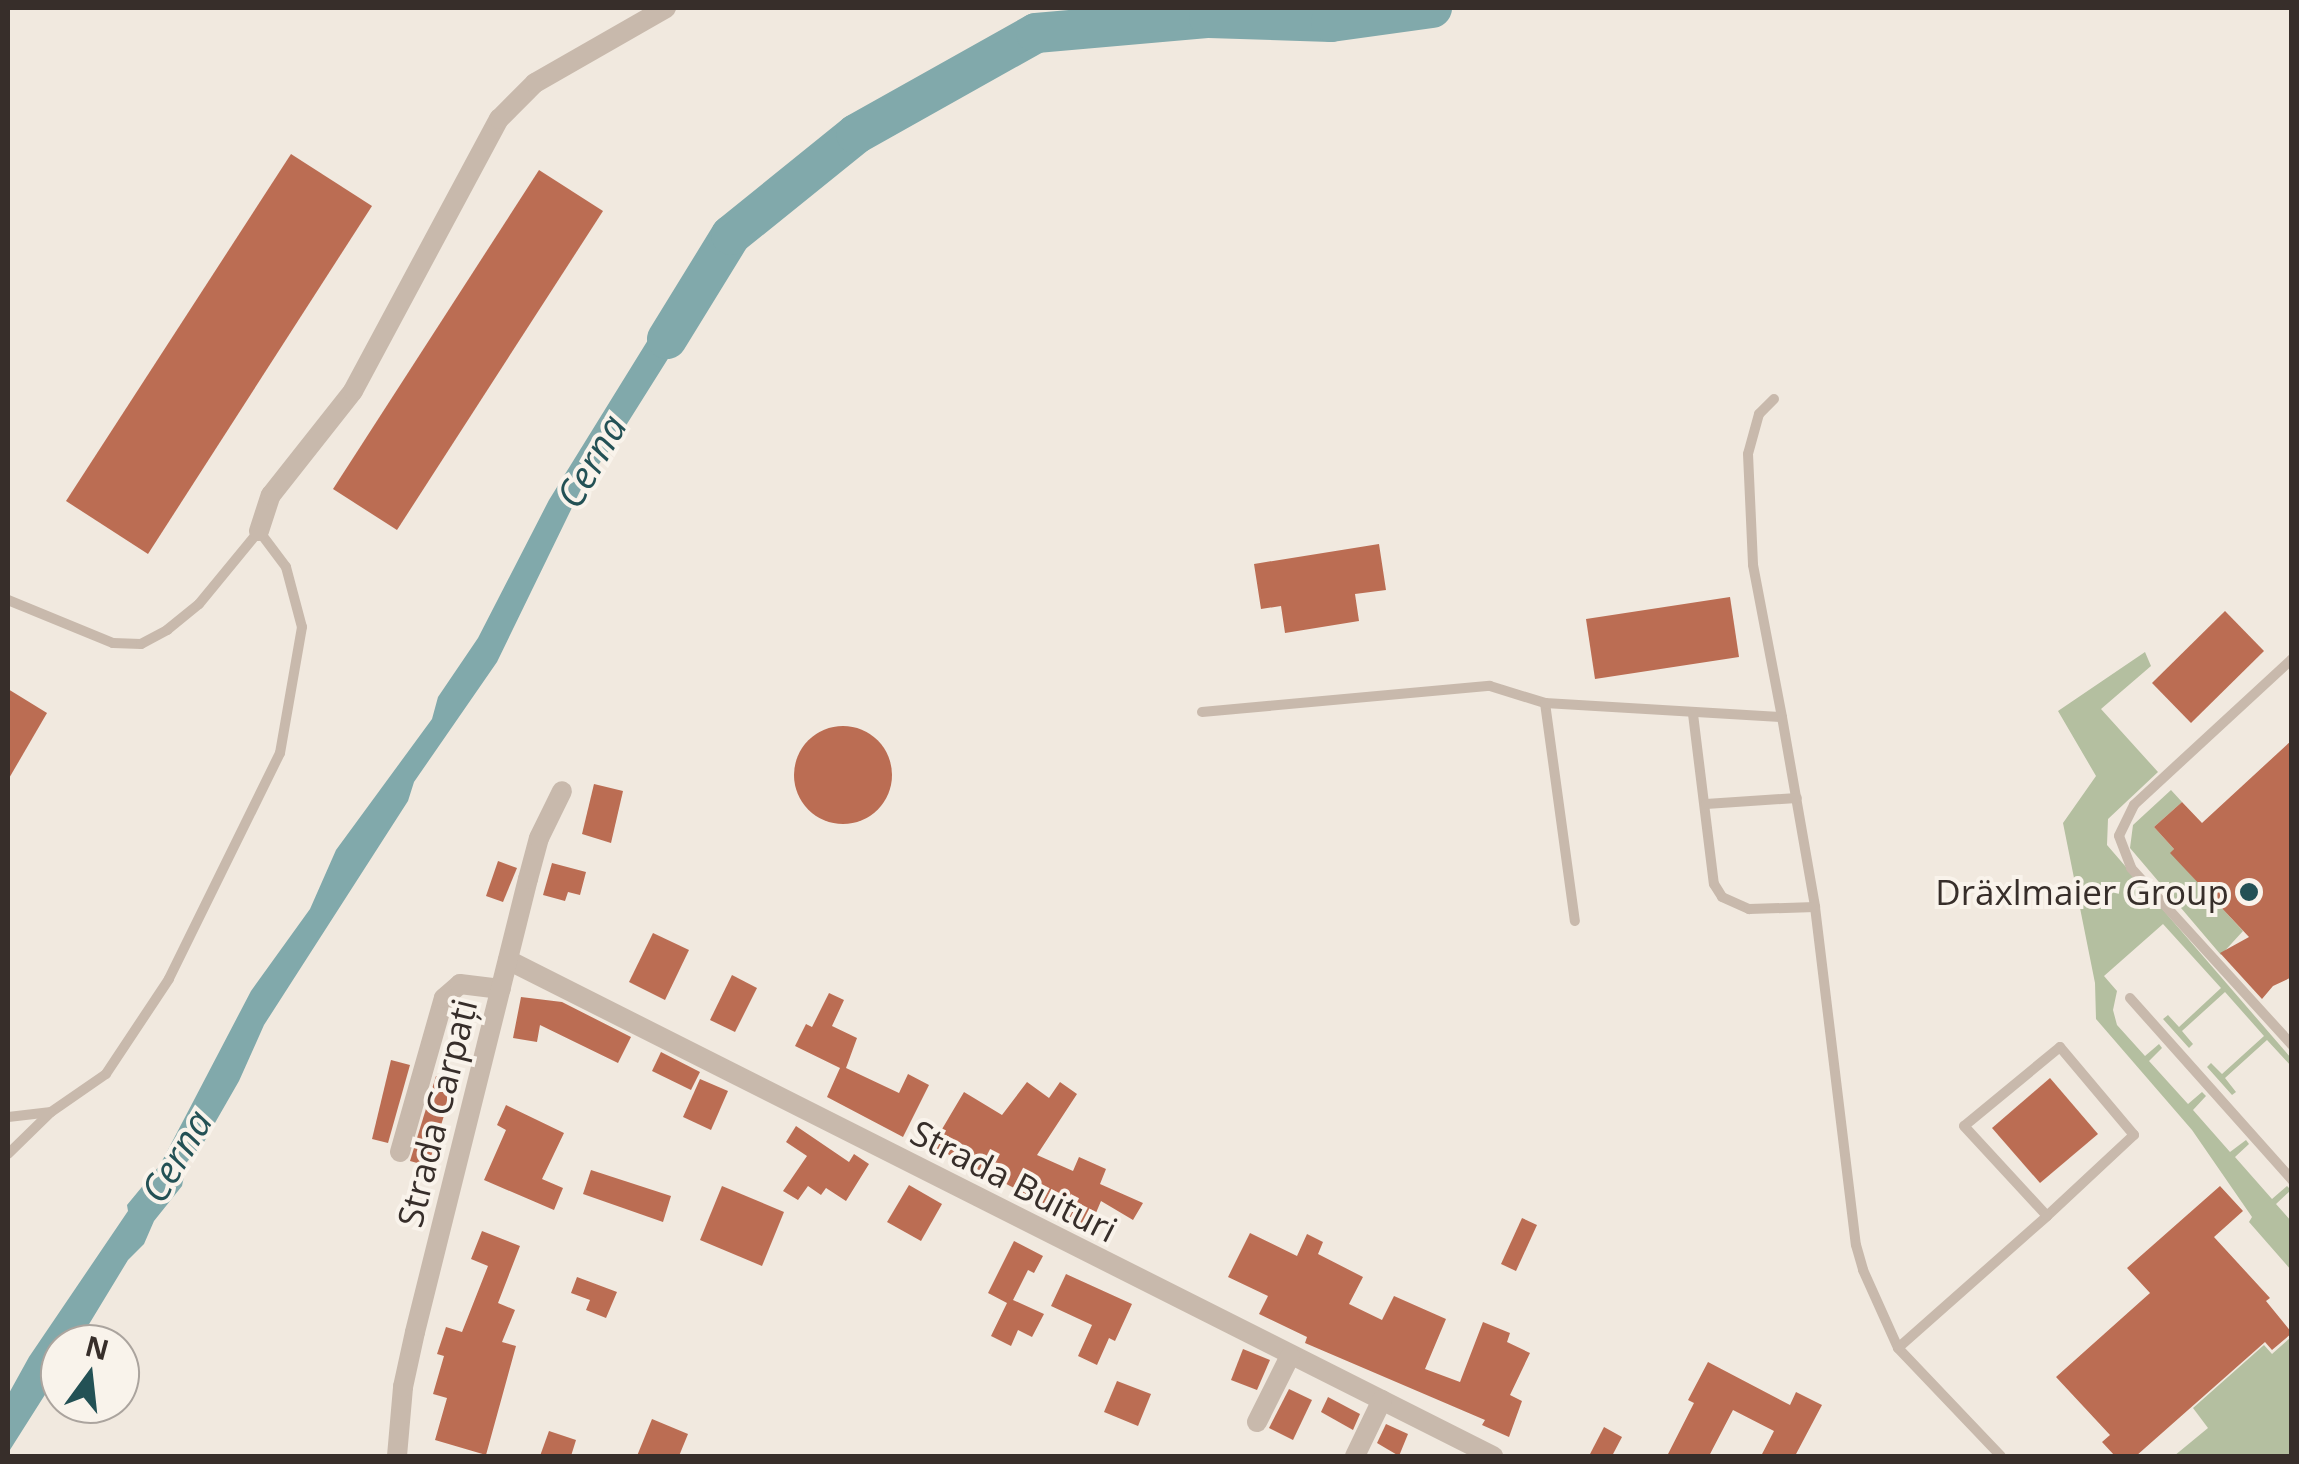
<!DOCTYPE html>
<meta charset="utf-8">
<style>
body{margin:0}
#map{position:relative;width:2299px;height:1464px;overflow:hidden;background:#f1e9df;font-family:"Open Sans",sans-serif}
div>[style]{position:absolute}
.green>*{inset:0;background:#b4bfa0}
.water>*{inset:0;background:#81a9ab}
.river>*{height:40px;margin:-20px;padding:0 20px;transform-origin:20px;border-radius:20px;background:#81a9ab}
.building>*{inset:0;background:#bb6d53}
.round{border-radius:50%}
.service>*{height:10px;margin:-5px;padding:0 5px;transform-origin:5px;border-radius:5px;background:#c8b9ac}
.minor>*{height:20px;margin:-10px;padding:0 10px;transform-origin:10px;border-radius:10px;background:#c8b9ac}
.dots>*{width:28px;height:28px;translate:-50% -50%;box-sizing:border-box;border:5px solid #f9f3eb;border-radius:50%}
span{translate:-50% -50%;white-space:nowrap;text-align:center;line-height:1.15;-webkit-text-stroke:8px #f9f3eb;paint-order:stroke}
.poi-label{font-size:35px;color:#372e2a}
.right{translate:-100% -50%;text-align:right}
.street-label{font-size:35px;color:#372e2a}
.water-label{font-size:38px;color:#235155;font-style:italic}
.frame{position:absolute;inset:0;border:10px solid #372e2a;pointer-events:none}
.north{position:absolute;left:40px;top:1324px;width:100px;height:100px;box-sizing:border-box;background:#f9f3eb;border:2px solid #aba49e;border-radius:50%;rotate:15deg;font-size:28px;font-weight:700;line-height:40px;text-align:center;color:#372e2a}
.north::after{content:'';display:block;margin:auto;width:35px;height:45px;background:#235155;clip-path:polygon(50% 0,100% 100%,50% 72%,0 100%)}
</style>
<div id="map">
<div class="green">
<i style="clip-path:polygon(2145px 652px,2151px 666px,2101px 709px,2158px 772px,2108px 819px,2107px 845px,2291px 1058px,2291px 1066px,2267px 1040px,2225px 1078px,2236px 1092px,2232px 1095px,2207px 1067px,2211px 1063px,2222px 1074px,2264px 1036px,2225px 992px,2182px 1031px,2193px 1044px,2189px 1048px,2163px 1019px,2168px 1015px,2179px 1027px,2221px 988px,2163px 924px,2104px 976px,2117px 991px,2113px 1010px,2117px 1025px,2145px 1056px,2159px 1044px,2162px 1048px,2149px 1061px,2188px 1104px,2202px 1092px,2206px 1096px,2193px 1110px,2230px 1152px,2246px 1140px,2249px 1144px,2235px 1157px,2272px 1199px,2287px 1186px,2291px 1190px,2276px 1204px,2291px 1221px,2291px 1270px,2249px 1222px,2252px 1217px,2192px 1130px,2096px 1019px,2095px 983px,2063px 823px,2096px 776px,2058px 711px)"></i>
<i style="clip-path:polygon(2171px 790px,2182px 802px,2154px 827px,2174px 849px,2171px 853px,2243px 931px,2221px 955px,2130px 848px,2133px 825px)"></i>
<i style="clip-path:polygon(2291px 1337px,2291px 1456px,2174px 1456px,2208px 1428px,2193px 1408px,2264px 1345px,2272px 1354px)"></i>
</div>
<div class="water">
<i style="clip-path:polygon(682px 285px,703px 303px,615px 443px,583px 485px,497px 662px,414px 782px,408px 801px,264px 1025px,239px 1081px,204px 1142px,187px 1162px,182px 1186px,154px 1221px,144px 1244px,128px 1260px,77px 1344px,60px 1344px,60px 1371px,8px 1453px,8px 1395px,29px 1357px,128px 1211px,127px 1205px,160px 1165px,251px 991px,310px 909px,336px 850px,432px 719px,438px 697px,478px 638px,549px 500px)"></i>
</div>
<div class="river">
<i style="left:667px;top:339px;width:122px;rotate:-58.4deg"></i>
<i style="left:731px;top:235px;width:161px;rotate:-38.9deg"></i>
<i style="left:856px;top:134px;width:206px;rotate:-29.3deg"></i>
<i style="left:1036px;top:33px;width:174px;rotate:-5deg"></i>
<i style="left:1209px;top:18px;width:122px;rotate:1.9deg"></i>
<i style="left:1331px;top:22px;width:102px;rotate:-7.9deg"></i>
</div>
<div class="building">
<i style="clip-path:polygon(291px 154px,372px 206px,148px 554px,66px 501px)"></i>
<i style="clip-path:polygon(539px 170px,603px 211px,397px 530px,333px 489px)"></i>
<i style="clip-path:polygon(1379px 544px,1386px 590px,1355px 594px,1359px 621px,1285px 633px,1281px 606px,1261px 609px,1254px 564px)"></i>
<i style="clip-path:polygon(1730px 597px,1739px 657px,1595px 679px,1586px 619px)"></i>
<i style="clip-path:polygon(2225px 611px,2264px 651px,2191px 723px,2152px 683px)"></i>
<i style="clip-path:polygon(8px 689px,47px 713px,8px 780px)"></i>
<i class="round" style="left:794px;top:726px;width:98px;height:98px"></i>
<i style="clip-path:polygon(2292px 740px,2292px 977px,2273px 986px,2262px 999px,2220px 953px,2249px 937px,2170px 853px,2174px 849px,2154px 827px,2182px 802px,2202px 823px)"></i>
<i style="clip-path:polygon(594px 784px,623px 791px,611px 843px,582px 834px)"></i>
<i style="clip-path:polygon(498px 861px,517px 868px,503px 902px,486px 896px)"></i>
<i style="clip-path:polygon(552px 863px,586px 872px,580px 895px,568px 892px,565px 901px,543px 895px)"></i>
<i style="clip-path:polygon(653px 933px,689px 950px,665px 1000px,629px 982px)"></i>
<i style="clip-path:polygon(732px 975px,757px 988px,735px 1032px,710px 1020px)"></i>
<i style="clip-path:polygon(829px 993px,844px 1000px,832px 1026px,857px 1038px,846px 1068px,899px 1093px,908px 1074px,929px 1085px,903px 1137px,827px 1097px,840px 1068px,795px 1046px,806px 1024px,812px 1027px)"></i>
<i style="clip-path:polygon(521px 997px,562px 1002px,631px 1037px,618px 1063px,540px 1025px,537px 1042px,513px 1038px)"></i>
<i style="clip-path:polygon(661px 1052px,700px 1072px,691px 1090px,652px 1071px)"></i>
<i style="clip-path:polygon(391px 1060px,410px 1065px,388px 1143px,372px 1139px)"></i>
<i style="clip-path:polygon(436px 1076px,455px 1081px,428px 1166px,410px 1161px)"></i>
<i style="clip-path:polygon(2050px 1078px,2098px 1134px,2040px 1183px,1992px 1128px)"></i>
<i style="clip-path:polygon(700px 1079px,728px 1091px,711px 1130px,683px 1117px)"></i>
<i style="clip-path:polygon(1027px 1082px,1049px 1098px,1060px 1082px,1077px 1094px,1037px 1155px,1073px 1171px,1079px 1157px,1106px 1169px,1100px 1184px,1143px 1203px,1133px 1220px,1101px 1201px,1090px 1227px,932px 1146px,964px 1092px,1002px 1115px)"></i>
<i style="clip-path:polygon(506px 1105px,564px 1133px,542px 1179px,563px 1188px,554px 1210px,484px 1180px,506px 1130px,497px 1125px)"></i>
<i style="clip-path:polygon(796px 1126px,849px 1162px,854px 1154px,869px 1164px,846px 1201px,826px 1188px,821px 1195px,808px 1186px,798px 1200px,783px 1191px,807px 1156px,786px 1142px)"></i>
<i style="clip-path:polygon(591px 1170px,671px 1196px,663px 1222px,583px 1194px)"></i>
<i style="clip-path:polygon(909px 1185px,942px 1204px,921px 1241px,887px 1222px)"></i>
<i style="clip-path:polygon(722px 1186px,784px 1212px,762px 1266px,700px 1240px)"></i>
<i style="clip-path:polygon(2220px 1186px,2243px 1211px,2214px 1237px,2270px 1298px,2266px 1301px,2292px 1333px,2272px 1350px,2265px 1342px,2136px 1456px,2115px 1456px,2102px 1442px,2110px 1435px,2056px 1377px,2150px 1293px,2127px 1268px)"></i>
<i style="clip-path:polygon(1522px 1218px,1537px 1225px,1516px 1271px,1501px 1264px)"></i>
<i style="clip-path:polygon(482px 1231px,520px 1246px,498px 1303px,515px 1310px,502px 1342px,516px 1346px,486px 1455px,435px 1440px,447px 1398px,433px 1394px,444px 1356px,437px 1354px,446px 1327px,462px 1332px,488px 1266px,471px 1259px)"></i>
<i style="clip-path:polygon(1250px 1233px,1297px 1256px,1307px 1234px,1323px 1242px,1318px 1254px,1363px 1277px,1349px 1304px,1382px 1320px,1394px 1296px,1446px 1319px,1425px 1369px,1460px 1382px,1483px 1322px,1510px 1333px,1507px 1342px,1530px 1353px,1510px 1395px,1522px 1401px,1509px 1437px,1482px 1425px,1485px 1420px,1305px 1343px,1307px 1337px,1259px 1314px,1268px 1296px,1228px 1277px)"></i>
<i style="clip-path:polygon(1014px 1241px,1043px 1256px,1034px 1273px,1028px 1270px,1013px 1300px,1044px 1314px,1032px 1337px,1018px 1330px,1011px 1346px,991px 1336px,1007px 1303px,988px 1293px)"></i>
<i style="clip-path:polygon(1066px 1274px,1132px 1304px,1115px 1341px,1109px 1338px,1097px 1365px,1078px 1356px,1092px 1325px,1051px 1306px)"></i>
<i style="clip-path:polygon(577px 1277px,617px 1292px,606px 1318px,586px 1310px,590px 1300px,571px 1293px)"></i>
<i style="clip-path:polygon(1243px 1349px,1270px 1360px,1257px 1390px,1231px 1380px)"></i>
<i style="clip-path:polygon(1708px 1362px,1790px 1405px,1796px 1392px,1822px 1405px,1795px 1456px,1761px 1456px,1774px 1431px,1733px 1410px,1709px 1456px,1667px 1456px,1694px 1403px,1688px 1400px)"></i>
<i style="clip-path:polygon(1117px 1381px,1151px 1394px,1138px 1426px,1104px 1412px)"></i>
<i style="clip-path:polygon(1289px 1389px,1312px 1400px,1293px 1440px,1269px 1428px)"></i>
<i style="clip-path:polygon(1328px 1397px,1360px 1414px,1353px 1430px,1321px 1412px)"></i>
<i style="clip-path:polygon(652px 1419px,688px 1434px,679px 1456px,637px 1456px)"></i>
<i style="clip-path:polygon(1386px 1424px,1408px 1434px,1399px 1456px,1377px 1443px)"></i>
<i style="clip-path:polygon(1604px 1427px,1622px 1437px,1612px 1456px,1589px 1456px)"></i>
<i style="clip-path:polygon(549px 1431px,576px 1440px,571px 1456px,540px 1456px)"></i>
</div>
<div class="service">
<i style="left:1774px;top:399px;width:21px;rotate:135deg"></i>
<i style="left:1759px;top:414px;width:41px;rotate:105.4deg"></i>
<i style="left:1748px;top:454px;width:111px;rotate:87.4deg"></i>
<i style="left:1753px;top:565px;width:155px;rotate:79.2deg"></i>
<i style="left:8px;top:600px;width:113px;rotate:22.3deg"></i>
<i style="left:113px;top:643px;width:28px;rotate:2deg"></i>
<i style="left:141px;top:644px;width:30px;rotate:-28deg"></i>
<i style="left:167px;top:630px;width:41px;rotate:-39.1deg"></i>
<i style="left:199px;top:604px;width:94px;rotate:-50.6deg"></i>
<i style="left:259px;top:531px;width:45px;rotate:53.1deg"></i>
<i style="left:286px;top:567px;width:62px;rotate:75.1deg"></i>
<i style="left:302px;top:627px;width:128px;rotate:99.9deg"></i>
<i style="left:280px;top:753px;width:252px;rotate:116.2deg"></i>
<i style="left:169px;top:979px;width:114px;rotate:123.6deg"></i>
<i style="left:106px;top:1074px;width:67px;rotate:145.4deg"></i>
<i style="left:51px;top:1112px;width:43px;rotate:173.4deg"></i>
<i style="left:2292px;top:659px;width:215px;rotate:137.3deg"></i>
<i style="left:2134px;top:805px;width:34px;rotate:116deg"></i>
<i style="left:2119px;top:836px;width:34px;rotate:69deg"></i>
<i style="left:2131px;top:868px;width:239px;rotate:47.7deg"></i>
<i style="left:1545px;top:703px;width:220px;rotate:82.2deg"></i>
<i style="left:1202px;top:712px;width:289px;rotate:-5.2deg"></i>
<i style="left:1490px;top:686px;width:58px;rotate:17.2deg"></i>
<i style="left:1545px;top:703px;width:237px;rotate:3.4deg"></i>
<i style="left:1782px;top:717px;width:193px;rotate:80.1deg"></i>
<i style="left:1815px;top:907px;width:340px;rotate:83.1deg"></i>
<i style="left:1856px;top:1245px;width:26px;rotate:74deg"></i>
<i style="left:1863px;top:1270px;width:85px;rotate:65.8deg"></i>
<i style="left:1898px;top:1348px;width:149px;rotate:46.4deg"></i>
<i style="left:1693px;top:714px;width:171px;rotate:83deg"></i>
<i style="left:1714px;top:884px;width:15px;rotate:58deg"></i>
<i style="left:1722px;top:897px;width:30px;rotate:24deg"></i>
<i style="left:1749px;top:909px;width:66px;rotate:-1.7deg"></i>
<i style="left:1706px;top:804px;width:91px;rotate:-3.8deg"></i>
<i style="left:2130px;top:998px;width:244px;rotate:48.3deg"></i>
<i style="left:8px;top:1154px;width:59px;rotate:-44.3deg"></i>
<i style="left:1898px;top:1348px;width:199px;rotate:-41.5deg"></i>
<i style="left:2047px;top:1216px;width:119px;rotate:-43deg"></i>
<i style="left:2134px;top:1135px;width:115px;rotate:-130.1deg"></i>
<i style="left:2060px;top:1047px;width:124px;rotate:140.5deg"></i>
<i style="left:1964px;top:1126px;width:122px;rotate:47.3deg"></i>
</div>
<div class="minor">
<i style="left:259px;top:531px;width:38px;rotate:-72deg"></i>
<i style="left:271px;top:495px;width:132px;rotate:-51.7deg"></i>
<i style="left:353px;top:391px;width:309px;rotate:-61.8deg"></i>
<i style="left:499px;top:119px;width:51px;rotate:-45deg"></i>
<i style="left:535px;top:83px;width:151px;rotate:-29.8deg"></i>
<i style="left:508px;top:960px;width:1103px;rotate:26.73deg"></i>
<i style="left:400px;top:1152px;width:160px;rotate:-74.1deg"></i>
<i style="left:444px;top:998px;width:21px;rotate:-41deg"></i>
<i style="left:460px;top:984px;width:41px;rotate:7deg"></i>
<i style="left:1257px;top:1422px;width:74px;rotate:-63.4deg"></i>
<i style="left:397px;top:1456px;width:69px;rotate:-85deg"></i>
<i style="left:403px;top:1387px;width:56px;rotate:-77.7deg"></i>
<i style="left:415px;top:1332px;width:467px;rotate:-76deg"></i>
<i style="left:528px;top:879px;width:42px;rotate:-75deg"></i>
<i style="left:539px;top:838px;width:52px;rotate:-63.9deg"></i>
<i style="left:1355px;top:1456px;width:62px;rotate:-64.3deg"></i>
</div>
<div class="dots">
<i style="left:2249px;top:892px;background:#235155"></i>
</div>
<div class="poi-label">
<span class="right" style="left:2229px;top:892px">Dräxlmaier Group</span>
</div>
<div class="street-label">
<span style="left:437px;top:1113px;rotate:-76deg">Strada Carpați</span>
<span style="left:1014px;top:1181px;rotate:27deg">Strada Buituri</span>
</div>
<div class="water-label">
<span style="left:591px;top:461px;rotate:-60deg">Cerna</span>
<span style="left:176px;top:1156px;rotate:-59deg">Cerna</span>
</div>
<div class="frame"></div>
<div class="north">N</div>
</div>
